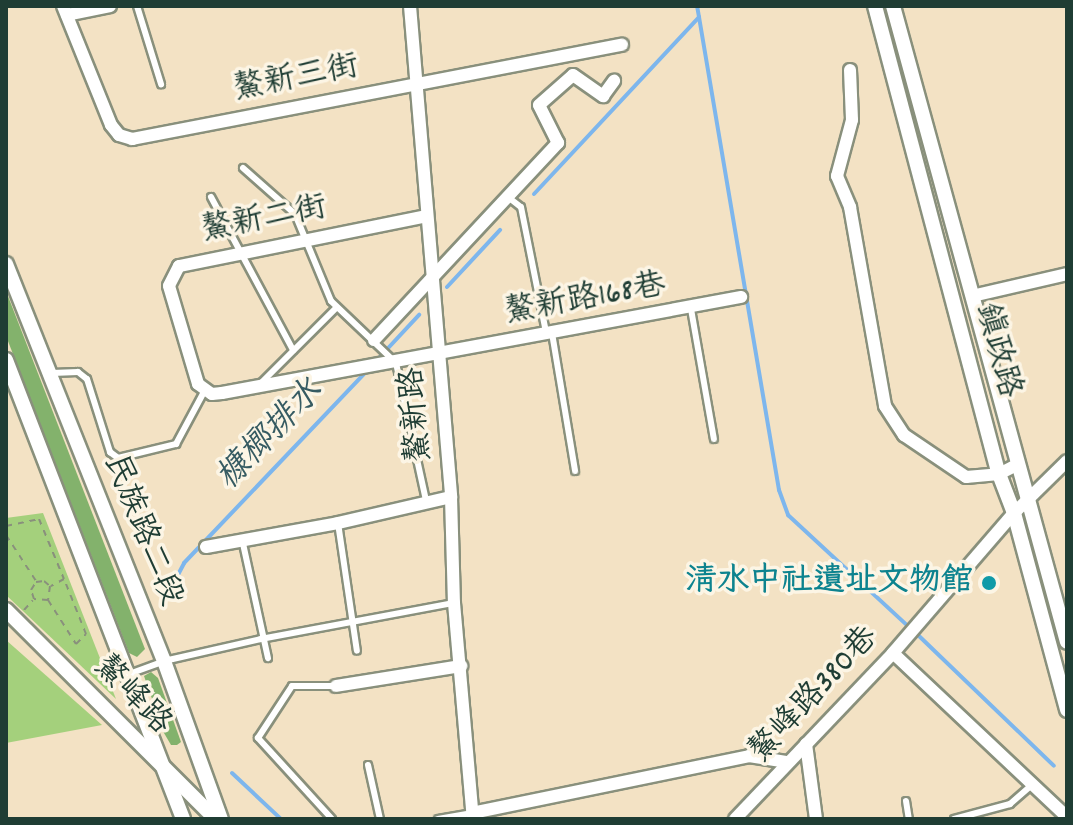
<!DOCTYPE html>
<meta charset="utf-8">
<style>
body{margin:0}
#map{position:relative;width:1073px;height:825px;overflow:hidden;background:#f3e2c4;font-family:Dekko,"LXGW WenKai TC",sans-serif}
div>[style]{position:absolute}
.green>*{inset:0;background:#a4d07c}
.forest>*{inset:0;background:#83b26c}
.stream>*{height:4px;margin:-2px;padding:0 2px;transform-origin:2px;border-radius:2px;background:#7db6ed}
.path>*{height:2px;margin-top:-1px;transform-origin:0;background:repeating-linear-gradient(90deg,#89907c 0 6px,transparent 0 12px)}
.roads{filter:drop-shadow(2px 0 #89907c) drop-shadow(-2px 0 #89907c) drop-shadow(0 2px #89907c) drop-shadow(0 -2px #89907c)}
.service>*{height:6px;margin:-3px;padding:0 3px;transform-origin:3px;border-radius:3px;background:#fff}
.minor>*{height:12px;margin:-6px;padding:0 6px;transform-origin:6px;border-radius:6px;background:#fff}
.tertiary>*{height:14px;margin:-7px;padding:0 7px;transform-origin:7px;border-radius:7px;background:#fff}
.dots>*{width:22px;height:22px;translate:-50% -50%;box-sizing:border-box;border:4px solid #fcf5e5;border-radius:50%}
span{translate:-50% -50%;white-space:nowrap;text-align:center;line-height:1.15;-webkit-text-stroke:7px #fcf5e5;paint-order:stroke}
.street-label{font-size:32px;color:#1f3d34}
.culture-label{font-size:32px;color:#0d838f;font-weight:700}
.right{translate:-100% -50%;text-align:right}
.water-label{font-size:34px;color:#365b62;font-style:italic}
.frame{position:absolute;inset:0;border:8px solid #1f3d34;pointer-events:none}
</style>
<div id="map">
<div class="green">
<i style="clip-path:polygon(43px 513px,116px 699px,6px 595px,6px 518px)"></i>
<i style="clip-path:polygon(6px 640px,102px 725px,6px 743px)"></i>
</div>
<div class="forest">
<i style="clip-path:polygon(6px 291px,145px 649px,137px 657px,129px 653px,6px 336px)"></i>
<i style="clip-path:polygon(151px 672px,158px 678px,181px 742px,177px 745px,171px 745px,164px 733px,144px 676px)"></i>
</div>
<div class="stream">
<i style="left:699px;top:17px;width:480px;rotate:80.4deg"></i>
<i style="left:779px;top:490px;width:27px;rotate:70deg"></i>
<i style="left:788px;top:515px;width:165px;rotate:42.8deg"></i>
<i style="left:534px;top:194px;width:242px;rotate:-47deg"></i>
<i style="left:699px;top:17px;width:11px;rotate:-100deg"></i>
<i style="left:447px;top:287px;width:78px;rotate:-47.1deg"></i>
<i style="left:377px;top:360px;width:62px;rotate:-47deg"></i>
<i style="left:163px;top:594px;width:12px;rotate:-42deg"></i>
<i style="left:172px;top:586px;width:26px;rotate:-62deg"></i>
<i style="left:184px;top:563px;width:267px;rotate:-46.4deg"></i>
<i style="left:919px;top:636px;width:187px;rotate:43.9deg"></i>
<i style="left:232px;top:773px;width:67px;rotate:43.2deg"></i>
</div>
<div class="path">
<i style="left:6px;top:526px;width:34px;rotate:-12deg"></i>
<i style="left:39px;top:519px;width:65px;rotate:67.4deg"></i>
<i style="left:64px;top:579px;width:15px;rotate:152deg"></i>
<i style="left:6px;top:535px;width:55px;rotate:56.9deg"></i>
<i style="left:48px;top:600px;width:14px;rotate:-176deg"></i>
<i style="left:34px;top:599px;width:9px;rotate:-108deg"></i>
<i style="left:31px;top:590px;width:9px;rotate:-58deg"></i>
<i style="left:36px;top:582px;width:8px;rotate:-7deg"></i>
<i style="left:44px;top:581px;width:8px;rotate:40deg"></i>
<i style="left:50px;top:586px;width:14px;rotate:98deg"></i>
<i style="left:48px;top:600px;width:52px;rotate:57.5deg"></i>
<i style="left:76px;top:644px;width:14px;rotate:-45deg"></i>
<i style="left:86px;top:634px;width:59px;rotate:-111.8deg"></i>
<i style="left:24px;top:610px;width:13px;rotate:-48deg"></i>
</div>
<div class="roads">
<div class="service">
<i style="left:137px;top:6px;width:82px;rotate:72.9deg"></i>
<i style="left:243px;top:168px;width:69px;rotate:41.5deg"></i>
<i style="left:295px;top:214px;width:94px;rotate:67.5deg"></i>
<i style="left:331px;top:301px;width:90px;rotate:43.6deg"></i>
<i style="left:396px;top:363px;width:141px;rotate:77.7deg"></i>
<i style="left:211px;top:197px;width:174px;rotate:61.8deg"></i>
<i style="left:508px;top:197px;width:16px;rotate:38deg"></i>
<i style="left:521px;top:207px;width:127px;rotate:78.7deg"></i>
<i style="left:691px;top:309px;width:132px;rotate:80deg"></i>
<i style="left:552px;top:333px;width:140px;rotate:80.5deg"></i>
<i style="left:52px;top:373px;width:26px;rotate:-2deg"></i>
<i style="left:78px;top:372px;width:11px;rotate:38deg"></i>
<i style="left:87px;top:379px;width:77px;rotate:72.5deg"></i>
<i style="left:110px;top:452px;width:10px;rotate:37deg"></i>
<i style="left:118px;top:458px;width:60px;rotate:-13.6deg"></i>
<i style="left:176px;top:444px;width:61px;rotate:-61.8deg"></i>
<i style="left:261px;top:383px;width:107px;rotate:-45deg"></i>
<i style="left:338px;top:523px;width:129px;rotate:81.6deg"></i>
<i style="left:242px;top:539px;width:122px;rotate:77.7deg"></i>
<i style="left:129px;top:674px;width:37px;rotate:-20deg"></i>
<i style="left:164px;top:661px;width:99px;rotate:-12.8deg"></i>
<i style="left:261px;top:639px;width:196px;rotate:-10.6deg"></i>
<i style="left:368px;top:765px;width:55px;rotate:77.5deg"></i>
<i style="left:906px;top:801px;width:18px;rotate:81deg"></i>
<i style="left:332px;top:819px;width:110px;rotate:-132.4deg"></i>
<i style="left:258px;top:738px;width:62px;rotate:-56.8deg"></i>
<i style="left:292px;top:686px;width:44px"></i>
<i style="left:438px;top:819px;width:35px;rotate:-10deg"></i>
<i style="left:954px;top:819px;width:58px;rotate:-15deg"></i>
<i style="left:1010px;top:804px;width:30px;rotate:-41deg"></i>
</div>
<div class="minor">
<i style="left:63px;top:6px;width:128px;rotate:68deg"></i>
<i style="left:111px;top:125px;width:13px;rotate:51deg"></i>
<i style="left:119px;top:135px;width:14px;rotate:17deg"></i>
<i style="left:132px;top:139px;width:499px;rotate:-10.9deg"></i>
<i style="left:410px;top:6px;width:493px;rotate:85.2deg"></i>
<i style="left:451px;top:497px;width:106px;rotate:88.4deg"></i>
<i style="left:454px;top:603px;width:217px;rotate:85deg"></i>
<i style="left:67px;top:15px;width:44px;rotate:-11.8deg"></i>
<i style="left:850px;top:70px;width:50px;rotate:87.7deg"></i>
<i style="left:852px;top:120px;width:58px;rotate:105deg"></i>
<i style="left:837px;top:176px;width:34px;rotate:67deg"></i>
<i style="left:850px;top:207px;width:202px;rotate:80deg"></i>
<i style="left:885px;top:406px;width:35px;rotate:57deg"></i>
<i style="left:904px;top:435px;width:75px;rotate:34.1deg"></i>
<i style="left:966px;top:477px;width:33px;rotate:-5deg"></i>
<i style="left:999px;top:474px;width:20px;rotate:-27deg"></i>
<i style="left:427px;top:216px;width:253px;rotate:168.6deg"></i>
<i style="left:179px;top:266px;width:22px;rotate:117deg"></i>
<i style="left:169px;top:286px;width:102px;rotate:73.5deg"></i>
<i style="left:198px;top:384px;width:17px;rotate:36deg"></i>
<i style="left:212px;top:394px;width:10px;rotate:-6deg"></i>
<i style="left:222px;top:393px;width:528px;rotate:-10.48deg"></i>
<i style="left:972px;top:296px;width:98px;rotate:-13deg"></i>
<i style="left:374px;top:340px;width:270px;rotate:-47deg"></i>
<i style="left:558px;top:143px;width:42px;rotate:-116.6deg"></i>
<i style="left:539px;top:105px;width:45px;rotate:-41.4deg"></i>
<i style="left:573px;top:75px;width:37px;rotate:35deg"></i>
<i style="left:603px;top:96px;width:19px;rotate:-54deg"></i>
<i style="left:206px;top:547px;width:134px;rotate:-10.3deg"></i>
<i style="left:338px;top:523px;width:116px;rotate:-13deg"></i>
<i style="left:893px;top:653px;width:239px;rotate:43.3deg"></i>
<i style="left:336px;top:686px;width:127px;rotate:-9.1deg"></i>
<i style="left:806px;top:744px;width:76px;rotate:82.4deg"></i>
<i style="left:472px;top:813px;width:283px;rotate:-11.6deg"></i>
<i style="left:749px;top:756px;width:39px;rotate:9deg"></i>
<i style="left:735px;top:819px;width:229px;rotate:-46.4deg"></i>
<i style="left:893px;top:653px;width:185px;rotate:-49.2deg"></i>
<i style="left:1014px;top:513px;width:74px;rotate:-44.5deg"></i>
</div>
<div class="tertiary">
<i style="left:875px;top:6px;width:484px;rotate:75.2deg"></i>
<i style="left:999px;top:474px;width:42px;rotate:69deg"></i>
<i style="left:1014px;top:513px;width:204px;rotate:74.9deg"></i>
<i style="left:893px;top:6px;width:659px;rotate:74.7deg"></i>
<i style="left:6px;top:264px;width:427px;rotate:68.3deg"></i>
<i style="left:164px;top:661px;width:168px;rotate:70.2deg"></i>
<i style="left:6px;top:360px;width:492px;rotate:68.9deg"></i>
<i style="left:6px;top:610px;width:296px;rotate:44.9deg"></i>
</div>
</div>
<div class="dots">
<i style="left:989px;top:583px;background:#0f9aa8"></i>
</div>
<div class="street-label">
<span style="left:296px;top:80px;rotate:-11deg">鰲新三街</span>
<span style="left:264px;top:221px;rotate:-11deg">鰲新二街</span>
<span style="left:585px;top:301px;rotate:-10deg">鰲新路168巷</span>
<span style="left:996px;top:351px;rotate:75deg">鎮政路</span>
<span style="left:418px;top:415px;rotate:-95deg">鰲新路</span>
<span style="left:141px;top:531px;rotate:68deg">民族路二段</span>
<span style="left:131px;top:696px;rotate:46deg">鰲峰路</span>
<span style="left:815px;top:696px;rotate:-47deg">鰲峰路380巷</span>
</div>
<div class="culture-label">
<span class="right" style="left:973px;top:583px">清水中社遺址文物館</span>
</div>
<div class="water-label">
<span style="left:271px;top:436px;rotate:-46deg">槺榔排水</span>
</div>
<div class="frame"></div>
</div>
